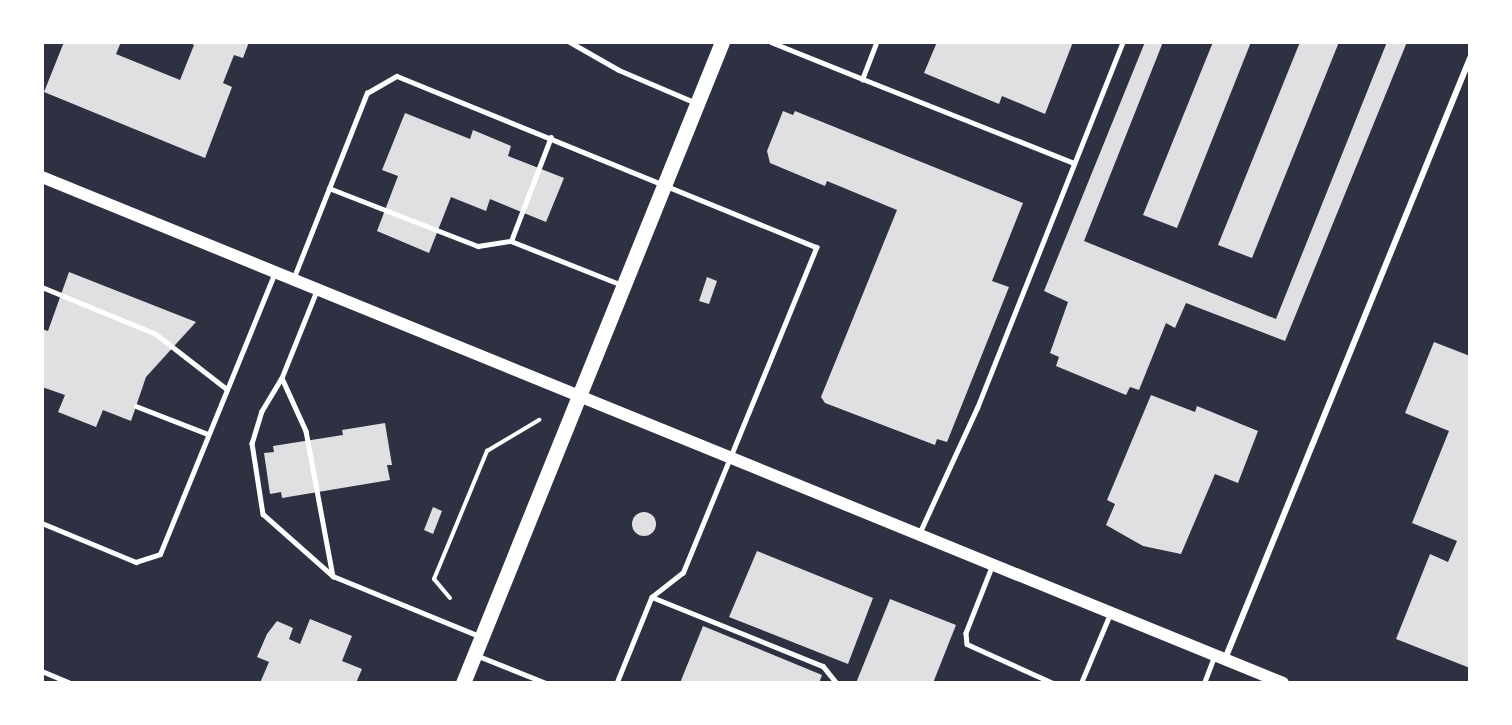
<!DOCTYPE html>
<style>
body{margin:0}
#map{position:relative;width:1512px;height:725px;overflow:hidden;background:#2d3142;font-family:"Roboto Condensed",sans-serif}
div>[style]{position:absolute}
.building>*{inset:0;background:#e0e0e3}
.round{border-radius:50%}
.path>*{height:4px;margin:-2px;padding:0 2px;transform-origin:2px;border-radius:2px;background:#fff}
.service>*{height:4.5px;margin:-2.25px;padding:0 2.25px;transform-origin:2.25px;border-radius:2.25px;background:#fff}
.minor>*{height:6px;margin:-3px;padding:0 3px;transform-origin:3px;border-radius:3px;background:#fff}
.secondary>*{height:12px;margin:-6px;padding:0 6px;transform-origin:6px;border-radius:6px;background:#fff}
.primary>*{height:15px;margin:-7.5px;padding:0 7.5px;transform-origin:7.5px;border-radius:7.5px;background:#fff}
span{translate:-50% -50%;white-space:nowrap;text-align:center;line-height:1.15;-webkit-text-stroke:4.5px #fff;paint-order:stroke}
.frame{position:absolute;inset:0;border:44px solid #fff;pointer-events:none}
</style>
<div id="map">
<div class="building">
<i style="clip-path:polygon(64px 42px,121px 42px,116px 54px,180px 80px,194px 45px,188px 42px,249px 42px,243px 58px,234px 55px,223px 83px,232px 87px,205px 158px,44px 92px)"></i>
<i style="clip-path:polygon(937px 42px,1073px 42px,1045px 114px,1002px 96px,999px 104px,924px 73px)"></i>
<i style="clip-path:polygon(1145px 42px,1163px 42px,1084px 241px,1276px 319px,1387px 42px,1407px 42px,1285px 341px,1186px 303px,1175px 328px,1166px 323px,1139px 390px,1130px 387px,1126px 395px,1056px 366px,1059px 357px,1050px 353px,1068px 302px,1044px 291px)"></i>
<i style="clip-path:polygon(1213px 42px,1251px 42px,1177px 228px,1143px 215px)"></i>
<i style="clip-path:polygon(1300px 42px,1339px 42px,1252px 258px,1218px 245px)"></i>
<i style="clip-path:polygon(783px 111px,793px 115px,795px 111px,1023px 203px,992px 281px,1009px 287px,947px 442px,937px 439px,935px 445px,825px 403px,821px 397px,897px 210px,827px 181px,825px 186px,770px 163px,767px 151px)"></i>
<i style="clip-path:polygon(405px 113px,470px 139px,473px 130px,511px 146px,508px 156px,564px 178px,546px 222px,490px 199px,486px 211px,451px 197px,429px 253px,377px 231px,398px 176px,382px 170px)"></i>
<i style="clip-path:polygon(69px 272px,196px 322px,146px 377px,131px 421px,103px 410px,96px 427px,58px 412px,65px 395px,42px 387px,42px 329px,48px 331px)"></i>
<i style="clip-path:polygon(707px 277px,717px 281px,709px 304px,699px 301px)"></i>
<i style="clip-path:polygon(1434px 342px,1470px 356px,1470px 668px,1396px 639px,1430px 554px,1448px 562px,1457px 541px,1412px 523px,1449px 431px,1405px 413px)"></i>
<i style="clip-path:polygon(1151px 395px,1195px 412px,1197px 406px,1258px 431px,1238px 483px,1215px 474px,1181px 554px,1143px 546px,1106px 525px,1115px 504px,1107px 500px)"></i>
<i style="clip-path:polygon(385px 423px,392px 465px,387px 465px,390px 480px,282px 498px,281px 492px,270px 494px,264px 453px,274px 452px,273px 446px,343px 435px,342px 430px)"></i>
<i style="clip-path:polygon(433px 507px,442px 511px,433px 534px,424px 530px)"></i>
<i class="round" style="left:632px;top:512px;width:24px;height:24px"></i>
<i style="clip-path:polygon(757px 551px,873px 598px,848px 664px,729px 617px)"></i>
<i style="clip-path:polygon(890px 599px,956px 625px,933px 683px,856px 683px)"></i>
<i style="clip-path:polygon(310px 619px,352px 636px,342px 661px,362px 669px,356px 683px,260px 683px,269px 662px,257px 657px,267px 634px,277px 621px,293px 628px,289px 639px,300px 644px)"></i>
<i style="clip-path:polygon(703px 626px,822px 675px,819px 683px,680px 683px)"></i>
</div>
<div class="path">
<i style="left:450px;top:598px;width:25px;rotate:-130deg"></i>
<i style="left:434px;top:579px;width:139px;rotate:-67.5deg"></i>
<i style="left:487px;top:451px;width:61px;rotate:-30.8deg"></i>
</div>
<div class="service">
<i style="left:570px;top:42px;width:56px;rotate:29.7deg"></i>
<i style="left:619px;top:70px;width:82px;rotate:23.1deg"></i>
<i style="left:771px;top:42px;width:99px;rotate:21.9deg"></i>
<i style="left:877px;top:42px;width:40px;rotate:111deg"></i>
<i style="left:863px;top:79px;width:227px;rotate:21.7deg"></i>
<i style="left:329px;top:188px;width:160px;rotate:21.3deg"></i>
<i style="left:478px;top:246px;width:33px;rotate:-9deg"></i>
<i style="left:511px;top:241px;width:119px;rotate:21.6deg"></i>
<i style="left:511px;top:241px;width:111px;rotate:-69deg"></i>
<i style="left:294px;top:277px;width:198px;rotate:-68.4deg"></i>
<i style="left:367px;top:93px;width:34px;rotate:-30deg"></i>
<i style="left:397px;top:76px;width:453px;rotate:22.2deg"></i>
<i style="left:817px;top:247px;width:352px;rotate:112.3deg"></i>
<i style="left:683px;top:573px;width:39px;rotate:142deg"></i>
<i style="left:652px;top:597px;width:93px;rotate:112.1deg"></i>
<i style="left:42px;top:287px;width:123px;rotate:22.4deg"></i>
<i style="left:156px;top:334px;width:90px;rotate:37.8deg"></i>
<i style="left:317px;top:291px;width:94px;rotate:111.9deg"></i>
<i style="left:282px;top:378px;width:39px;rotate:121deg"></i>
<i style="left:262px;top:411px;width:34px;rotate:107deg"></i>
<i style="left:252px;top:443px;width:72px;rotate:81.2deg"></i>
<i style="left:263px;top:514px;width:94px;rotate:41.5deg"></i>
<i style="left:333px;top:576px;width:158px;rotate:22.3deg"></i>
<i style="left:282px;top:378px;width:58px;rotate:65.6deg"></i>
<i style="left:306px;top:431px;width:147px;rotate:79.5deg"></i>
<i style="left:136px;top:406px;width:77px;rotate:21.3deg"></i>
<i style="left:42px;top:523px;width:102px;rotate:22.5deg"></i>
<i style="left:136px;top:562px;width:25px;rotate:-18deg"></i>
<i style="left:160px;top:554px;width:302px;rotate:-67.8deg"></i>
<i style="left:919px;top:534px;width:139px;rotate:-65.3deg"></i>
<i style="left:977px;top:408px;width:394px;rotate:-68.3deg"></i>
<i style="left:992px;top:567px;width:71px;rotate:111.5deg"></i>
<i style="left:966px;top:633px;width:11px;rotate:85deg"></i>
<i style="left:967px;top:644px;width:94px;rotate:24.4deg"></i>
<i style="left:652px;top:597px;width:184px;rotate:22deg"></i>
<i style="left:823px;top:666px;width:22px;rotate:51deg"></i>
<i style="left:476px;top:655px;width:75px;rotate:21.8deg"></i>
<i style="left:42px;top:671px;width:30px;rotate:23deg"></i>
<i style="left:1081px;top:683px;width:75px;rotate:-67.2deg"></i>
<i style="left:1204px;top:683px;width:28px;rotate:-69deg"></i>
</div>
<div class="minor">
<i style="left:1225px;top:659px;width:649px;rotate:-67.82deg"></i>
</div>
<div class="secondary">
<i style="left:42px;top:177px;width:1340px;rotate:22.18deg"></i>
</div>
<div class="primary">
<i style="left:463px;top:683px;width:691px;rotate:-68deg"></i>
</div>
<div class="frame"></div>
</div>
